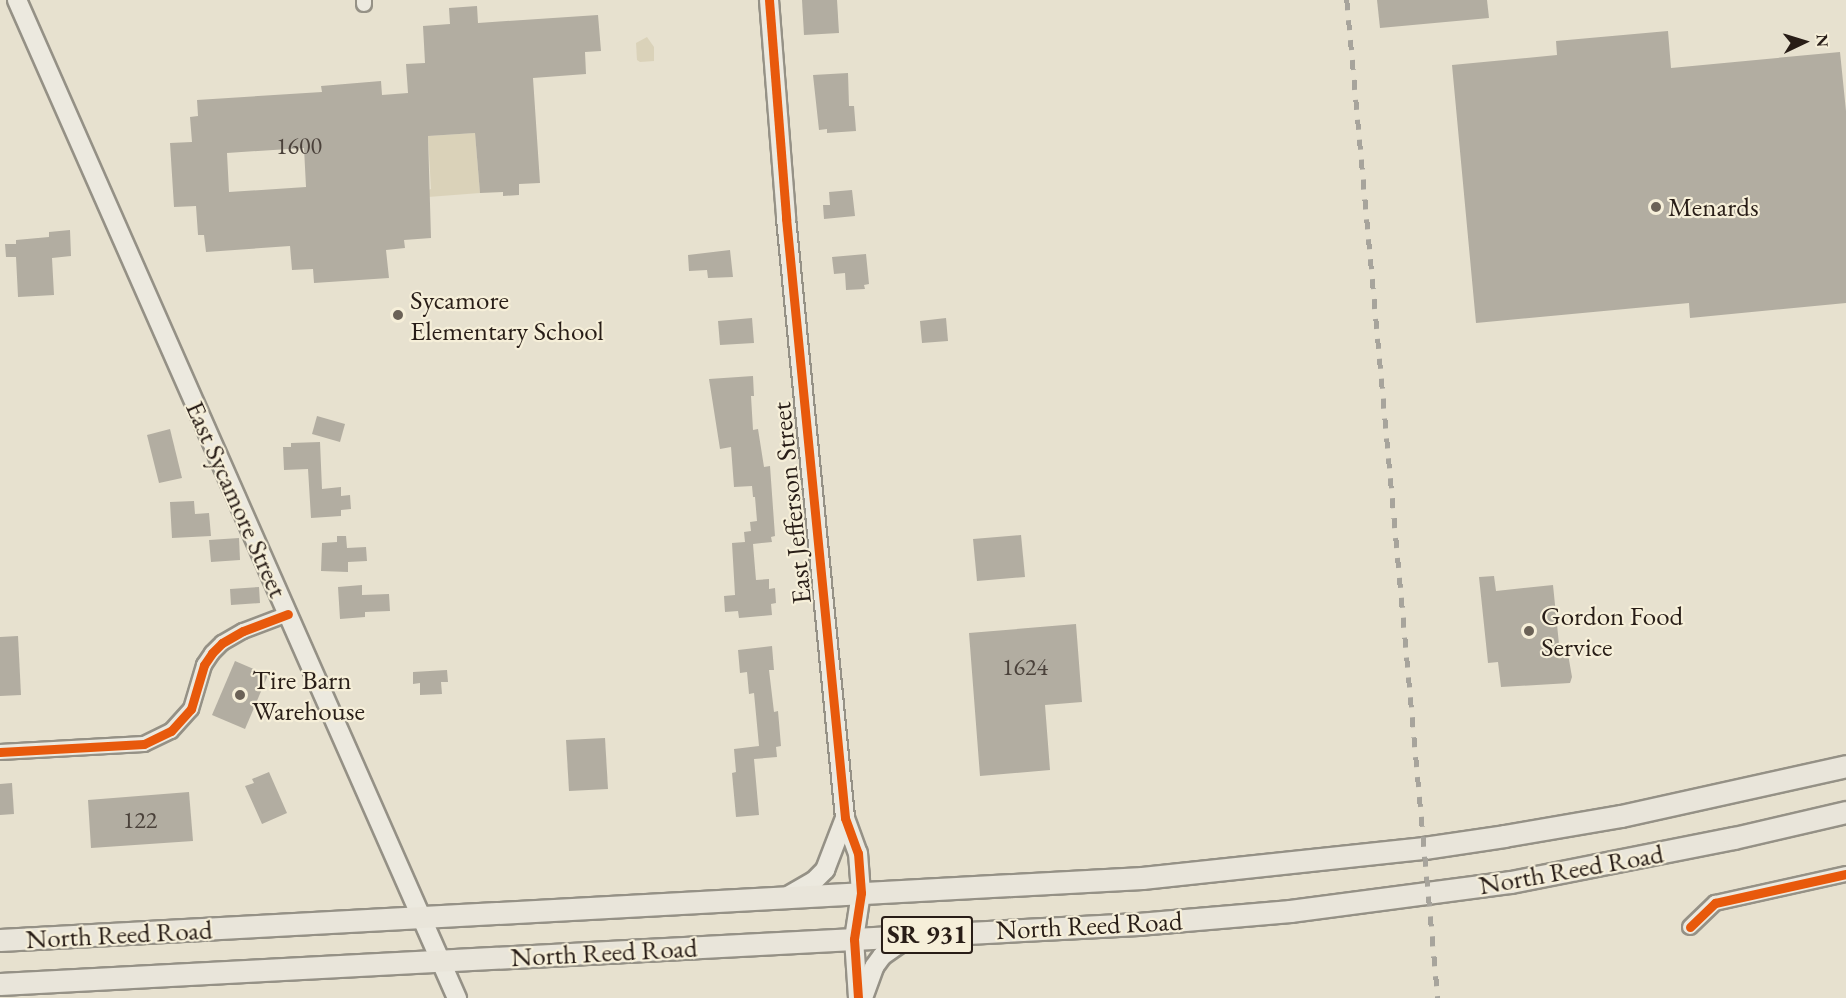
<!DOCTYPE html>
<style>
body{margin:0}
#map{position:relative;width:1846px;height:998px;overflow:hidden;background:#e7e1cf;font-family:"EB Garamond",serif}
div>[style]{position:absolute}
.green>*{inset:0;background:#dad2b9}
.building>*{inset:0;background:#b2ada1}
.roads{filter:drop-shadow(2px 0 #959186) drop-shadow(-2px 0 #959186) drop-shadow(0 2px #959186) drop-shadow(0 -2px #959186)}
.street>*{height:14px;margin:-7px;padding:0 7px;transform-origin:7px;border-radius:7px;background:#ece9df}
.secondary>*{height:18px;margin:-9px;padding:0 9px;transform-origin:9px;border-radius:9px;background:#ece9df}
.primary>*{height:21px;margin:-10.5px;padding:0 10.5px;transform-origin:10.5px;border-radius:10.5px;background:#e9e5da}
.rail>*{height:4.5px;margin-top:-2.25px;transform-origin:0;background:repeating-linear-gradient(90deg,#a7a49c 0 10px,transparent 0 20px)}
.cycleway>*{height:9px;margin:-4.5px;padding:0 4.5px;transform-origin:4.5px;border-radius:4.5px;background:#e8590c}
.dots>*{width:16px;height:16px;translate:-50% -50%;box-sizing:border-box;border:3px solid #f6efd9;border-radius:50%}
span{translate:-50% -50%;white-space:nowrap;text-align:center;line-height:1.15;-webkit-text-stroke:4.5px #f6efd9;paint-order:stroke}
.number-label{font-size:24px;color:#4a413a}
.number-label span{-webkit-text-stroke-width:0}
.shield-label span{padding:2px 4px;background:#f6efd9;border:2px solid;border-radius:4px;-webkit-text-stroke-width:0}
.shield-label{font-size:26px;color:#281d17;font-weight:700}
.poi-label{font-size:27px;color:#281d17}
.left{translate:0 -50%;text-align:left}
.street-label{font-size:27px;color:#281d17}
.north{position:absolute;left:1774px;top:12px;width:60px;height:60px;-webkit-text-stroke:4px #f6efd9;paint-order:stroke;rotate:86deg;font-size:16px;font-weight:700;line-height:24px;text-align:center;color:#281d17}
.north::after{content:'';display:block;margin:auto;width:21px;height:27px;background:#281d17;clip-path:polygon(50% 0,100% 100%,50% 72%,0 100%)}
</style>
<div id="map">
<div class="green">
<i style="clip-path:polygon(647px 37px,654px 47px,654px 61px,640px 62px,637px 60px,636px 43px)"></i>
<i style="clip-path:polygon(475px 133px,480px 193px,428px 197px,428px 190px,431px 189px,428px 136px)"></i>
</div>
<div class="building">
<i style="clip-path:polygon(802px 0,837px 0,839px 33px,804px 35px)"></i>
<i style="clip-path:polygon(1377px 0,1487px 0,1489px 18px,1380px 28px)"></i>
<i style="clip-path:polygon(evenodd,477px 6px,478px 23px,598px 15px,601px 51px,585px 52px,586px 74px,533px 78px,540px 183px,519px 184px,519px 195px,503px 196px,503px 192px,480px 193px,475px 133px,428px 136px,431px 238px,404px 240px,405px 248px,386px 250px,389px 278px,314px 283px,313px 269px,292px 270px,290px 246px,206px 252px,204px 235px,198px 235px,196px 206px,174px 207px,170px 143px,192px 142px,190px 117px,198px 116px,197px 100px,322px 92px,321px 86px,381px 81px,382px 95px,408px 93px,406px 64px,425px 63px,423px 26px,450px 24px,449px 8px,477px 6px,304px 148px,306px 187px,229px 192px,227px 153px,304px 148px)"></i>
<i style="clip-path:polygon(1668px 31px,1671px 68px,1840px 52px,1846px 111px,1846px 303px,1690px 318px,1689px 303px,1476px 323px,1452px 65px,1557px 55px,1556px 41px)"></i>
<i style="clip-path:polygon(848px 73px,849px 106px,854px 106px,856px 131px,827px 133px,827px 129px,819px 130px,813px 75px)"></i>
<i style="clip-path:polygon(852px 190px,855px 216px,824px 219px,823px 205px,830px 205px,829px 192px)"></i>
<i style="clip-path:polygon(70px 230px,71px 256px,52px 258px,54px 295px,18px 297px,16px 257px,6px 257px,5px 244px,16px 244px,16px 240px,49px 237px,49px 232px)"></i>
<i style="clip-path:polygon(730px 250px,733px 277px,708px 278px,707px 270px,689px 271px,688px 255px)"></i>
<i style="clip-path:polygon(866px 254px,869px 284px,864px 285px,865px 289px,846px 290px,845px 273px,834px 274px,832px 257px)"></i>
<i style="clip-path:polygon(752px 318px,754px 343px,720px 345px,718px 321px)"></i>
<i style="clip-path:polygon(946px 318px,948px 341px,922px 343px,920px 321px)"></i>
<i style="clip-path:polygon(753px 376px,754px 396px,751px 396px,753px 430px,758px 429px,764px 467px,770px 466px,775px 536px,771px 537px,772px 542px,753px 544px,756px 580px,769px 579px,769px 589px,775px 588px,776px 603px,771px 604px,772px 615px,739px 618px,738px 611px,725px 612px,724px 596px,735px 595px,732px 543px,745px 542px,744px 532px,751px 531px,750px 522px,757px 521px,755px 497px,753px 497px,752px 486px,734px 487px,731px 447px,720px 449px,709px 379px)"></i>
<i style="clip-path:polygon(317px 416px,345px 424px,340px 442px,312px 434px)"></i>
<i style="clip-path:polygon(170px 429px,182px 478px,159px 483px,147px 435px)"></i>
<i style="clip-path:polygon(320px 442px,322px 489px,341px 487px,341px 496px,350px 495px,351px 509px,341px 510px,341px 516px,311px 518px,308px 469px,284px 470px,283px 447px,291px 447px,291px 443px)"></i>
<i style="clip-path:polygon(194px 501px,195px 514px,209px 513px,211px 536px,172px 538px,170px 502px)"></i>
<i style="clip-path:polygon(1021px 535px,1025px 577px,977px 581px,973px 539px)"></i>
<i style="clip-path:polygon(337px 536px,346px 536px,347px 548px,366px 547px,367px 561px,348px 562px,348px 572px,321px 571px,322px 543px,337px 542px)"></i>
<i style="clip-path:polygon(239px 538px,240px 560px,211px 562px,209px 540px)"></i>
<i style="clip-path:polygon(1494px 576px,1496px 591px,1553px 585px,1560px 654px,1568px 654px,1572px 677px,1570px 683px,1501px 687px,1498px 662px,1488px 663px,1479px 577px)"></i>
<i style="clip-path:polygon(362px 585px,362px 595px,389px 594px,390px 611px,365px 612px,365px 617px,340px 619px,338px 587px)"></i>
<i style="clip-path:polygon(259px 587px,260px 603px,231px 605px,230px 589px)"></i>
<i style="clip-path:polygon(1076px 624px,1082px 702px,1045px 705px,1050px 770px,980px 776px,969px 633px)"></i>
<i style="clip-path:polygon(18px 636px,21px 695px,0 696px,0 637px)"></i>
<i style="clip-path:polygon(772px 646px,774px 670px,769px 670px,774px 712px,778px 711px,781px 746px,776px 747px,777px 757px,754px 759px,759px 815px,736px 817px,732px 773px,736px 772px,734px 749px,759px 746px,754px 693px,749px 694px,747px 672px,740px 673px,738px 650px)"></i>
<i style="clip-path:polygon(235px 661px,268px 675px,245px 729px,212px 715px)"></i>
<i style="clip-path:polygon(447px 670px,448px 682px,441px 682px,442px 694px,420px 695px,420px 683px,413px 684px,413px 672px)"></i>
<i style="clip-path:polygon(605px 738px,608px 789px,569px 791px,566px 740px)"></i>
<i style="clip-path:polygon(269px 772px,287px 813px,262px 824px,245px 786px,254px 783px,252px 779px)"></i>
<i style="clip-path:polygon(12px 783px,14px 814px,0 815px,0 784px)"></i>
<i style="clip-path:polygon(189px 792px,193px 841px,91px 848px,88px 800px)"></i>
</div>
<div class="roads">
<div class="street">
<i style="left:364px;top:0;width:4px;rotate:90deg"></i>
<i style="left:0;top:752px;width:144px;rotate:-3.2deg"></i>
<i style="left:144px;top:744px;width:30px;rotate:-26deg"></i>
<i style="left:171px;top:731px;width:30px;rotate:-48deg"></i>
<i style="left:191px;top:709px;width:46px;rotate:-73.5deg"></i>
<i style="left:204px;top:665px;width:14px;rotate:-56deg"></i>
<i style="left:212px;top:653px;width:14px;rotate:-45deg"></i>
<i style="left:222px;top:643px;width:24px;rotate:-30deg"></i>
<i style="left:243px;top:631px;width:48px;rotate:-20.7deg"></i>
<i style="left:1690px;top:927px;width:35px;rotate:-44deg"></i>
<i style="left:1715px;top:903px;width:134px;rotate:-12.5deg"></i>
</div>
<div class="secondary">
<i style="left:17px;top:0;width:1091px;rotate:66.21deg"></i>
<i style="left:769px;top:0;width:219px;rotate:85.5deg"></i>
<i style="left:786px;top:218px;width:603px;rotate:84.38deg"></i>
<i style="left:845px;top:818px;width:37px;rotate:70deg"></i>
<i style="left:858px;top:853px;width:40px;rotate:85.7deg"></i>
<i style="left:861px;top:893px;width:47px;rotate:98.7deg"></i>
<i style="left:854px;top:939px;width:59px;rotate:86.1deg"></i>
<i style="left:786px;top:897px;width:32px;rotate:-30deg"></i>
<i style="left:814px;top:881px;width:16px;rotate:-45deg"></i>
<i style="left:825px;top:870px;width:56px;rotate:-69deg"></i>
<i style="left:863px;top:998px;width:33px;rotate:-70deg"></i>
<i style="left:874px;top:967px;width:14px;rotate:-54deg"></i>
<i style="left:882px;top:956px;width:35px;rotate:-35deg"></i>
</div>
<div class="primary">
<i style="left:0;top:940px;width:1144px;rotate:-3.11deg"></i>
<i style="left:1142px;top:878px;width:284px;rotate:-6.1deg"></i>
<i style="left:1424px;top:848px;width:81px;rotate:-8.5deg"></i>
<i style="left:1504px;top:836px;width:119px;rotate:-9.7deg"></i>
<i style="left:1621px;top:816px;width:230px;rotate:-12.5deg"></i>
<i style="left:0;top:984px;width:1140px;rotate:-3.02deg"></i>
<i style="left:1138px;top:924px;width:153px;rotate:-4.9deg"></i>
<i style="left:1290px;top:911px;width:223px;rotate:-7.5deg"></i>
<i style="left:1511px;top:882px;width:227px;rotate:-11.2deg"></i>
<i style="left:1734px;top:838px;width:115px;rotate:-13.1deg"></i>
</div>
</div>
<div class="rail">
<i style="left:1347px;top:0;width:1002px;rotate:84.79deg"></i>
</div>
<div class="cycleway">
<i style="left:769px;top:0;width:219px;rotate:85.5deg"></i>
<i style="left:786px;top:218px;width:603px;rotate:84.38deg"></i>
<i style="left:845px;top:818px;width:37px;rotate:70deg"></i>
<i style="left:858px;top:853px;width:40px;rotate:85.7deg"></i>
<i style="left:861px;top:893px;width:47px;rotate:98.7deg"></i>
<i style="left:854px;top:939px;width:59px;rotate:86.1deg"></i>
<i style="left:0;top:752px;width:144px;rotate:-3.2deg"></i>
<i style="left:144px;top:744px;width:30px;rotate:-26deg"></i>
<i style="left:171px;top:731px;width:30px;rotate:-48deg"></i>
<i style="left:191px;top:709px;width:46px;rotate:-73.5deg"></i>
<i style="left:204px;top:665px;width:14px;rotate:-56deg"></i>
<i style="left:212px;top:653px;width:14px;rotate:-45deg"></i>
<i style="left:222px;top:643px;width:24px;rotate:-30deg"></i>
<i style="left:243px;top:631px;width:48px;rotate:-20.7deg"></i>
<i style="left:1690px;top:927px;width:35px;rotate:-44deg"></i>
<i style="left:1715px;top:903px;width:134px;rotate:-12.5deg"></i>
</div>
<div class="dots">
<i style="left:1656px;top:207px;background:#6b6257"></i>
<i style="left:398px;top:315px;background:#6b6257"></i>
<i style="left:1529px;top:631px;background:#6b6257"></i>
<i style="left:240px;top:695px;background:#6b6257"></i>
</div>
<div class="number-label">
<span style="left:299px;top:146px">1600</span>
<span style="left:1025px;top:667px">1624</span>
<span style="left:140px;top:820px">122</span>
</div>
<div class="shield-label">
<span style="left:927px;top:935px">SR 931</span>
</div>
<div class="poi-label">
<span class="left" style="left:1668px;top:207px">Menards</span>
<span class="left" style="left:410px;top:315px">Sycamore<br>Elementary School</span>
<span class="left" style="left:1541px;top:631px">Gordon Food<br>Service</span>
<span class="left" style="left:252px;top:695px">Tire Barn<br>Warehouse</span>
</div>
<div class="street-label">
<span style="left:237px;top:499px;rotate:66deg">East Sycamore Street</span>
<span style="left:791px;top:503px;rotate:-96deg">East Jefferson Street</span>
<span style="left:1571px;top:869px;rotate:-10deg">North Reed Road</span>
<span style="left:1089px;top:925px;rotate:-3deg">North Reed Road</span>
<span style="left:119px;top:934px;rotate:-3deg">North Reed Road</span>
<span style="left:604px;top:952px;rotate:-3deg">North Reed Road</span>
</div>
<div class="north">N</div>
</div>
